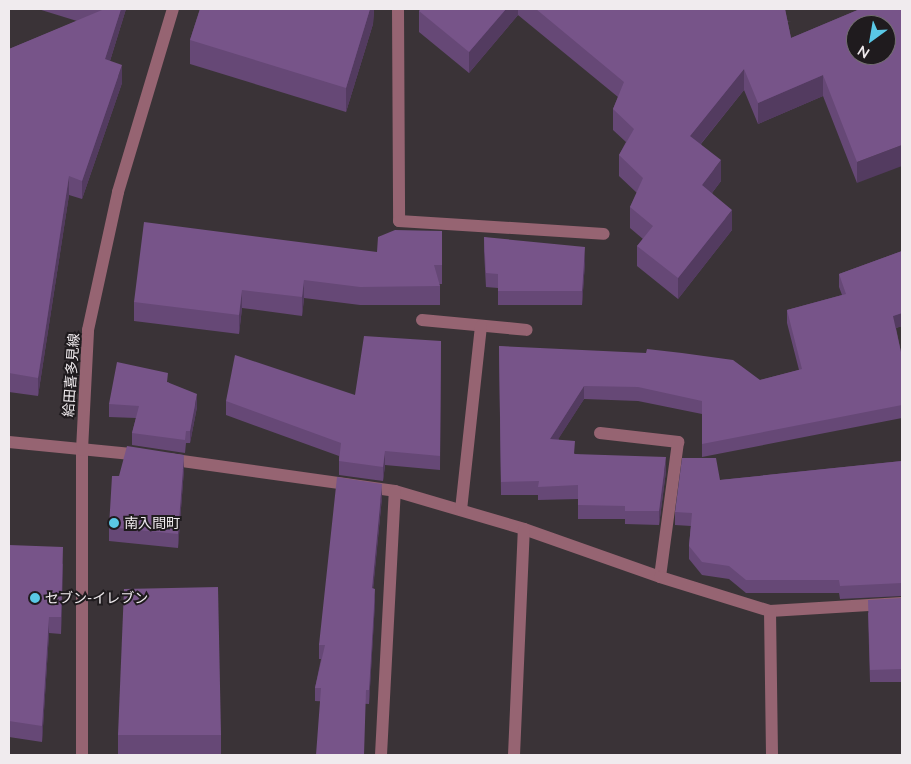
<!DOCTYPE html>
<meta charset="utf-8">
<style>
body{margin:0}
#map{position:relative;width:911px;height:764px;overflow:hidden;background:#3a3337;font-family:Lato,"Noto Sans JP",sans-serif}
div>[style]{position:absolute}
.minor>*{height:12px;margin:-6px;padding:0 6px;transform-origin:6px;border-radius:6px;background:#966472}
.wall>*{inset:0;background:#664876}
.shaded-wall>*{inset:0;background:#533b60}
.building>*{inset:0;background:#775489}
.dots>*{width:14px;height:14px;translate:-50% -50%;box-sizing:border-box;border:2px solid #1f1b1e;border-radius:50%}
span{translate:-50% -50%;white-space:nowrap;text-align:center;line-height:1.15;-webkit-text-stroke:4px #1f1b1e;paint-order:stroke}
.street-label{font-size:14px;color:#f0ebee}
.poi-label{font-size:14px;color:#f0ebee}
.left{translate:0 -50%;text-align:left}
.frame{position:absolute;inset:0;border:10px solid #f0ebee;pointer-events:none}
.north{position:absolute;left:846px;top:15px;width:50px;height:50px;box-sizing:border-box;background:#1f1b1e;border:1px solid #736e71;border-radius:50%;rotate:212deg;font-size:14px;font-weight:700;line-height:20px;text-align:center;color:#f0ebee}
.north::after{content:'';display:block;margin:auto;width:18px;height:22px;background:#5ac8e6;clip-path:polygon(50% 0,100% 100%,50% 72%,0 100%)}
</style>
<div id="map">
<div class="minor">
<i style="left:398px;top:9px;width:212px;rotate:89.7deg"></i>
<i style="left:399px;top:221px;width:205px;rotate:3.6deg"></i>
<i style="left:422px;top:320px;width:105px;rotate:5.4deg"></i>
<i style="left:600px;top:433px;width:79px;rotate:6.6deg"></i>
<i style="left:678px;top:442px;width:136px;rotate:97.6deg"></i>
<i style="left:9px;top:442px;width:133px;rotate:5.6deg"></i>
<i style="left:168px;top:459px;width:229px;rotate:8deg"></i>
<i style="left:395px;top:491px;width:134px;rotate:16.4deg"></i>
<i style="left:524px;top:529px;width:144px;rotate:19.4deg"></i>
<i style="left:660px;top:577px;width:115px;rotate:17.2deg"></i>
<i style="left:770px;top:611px;width:132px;rotate:-3.5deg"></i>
<i style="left:461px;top:510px;width:185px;rotate:-83.8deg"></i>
<i style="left:770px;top:611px;width:144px;rotate:89.2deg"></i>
<i style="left:82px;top:755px;width:305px;rotate:-90deg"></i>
<i style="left:82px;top:450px;width:120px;rotate:-87.1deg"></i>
<i style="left:88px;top:330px;width:141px;rotate:-77.7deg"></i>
<i style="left:118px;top:192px;width:191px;rotate:-73.3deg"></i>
<i style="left:381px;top:755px;width:264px;rotate:-87deg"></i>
<i style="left:514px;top:755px;width:226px;rotate:-87.5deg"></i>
</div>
<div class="wall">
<i style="clip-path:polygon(38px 9px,126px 9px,110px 61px,122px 83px,82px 199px,69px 195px,38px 396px,9px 392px,9px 49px,77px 21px)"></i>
<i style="clip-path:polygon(200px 9px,374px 9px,373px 24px,346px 112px,190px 64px,190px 40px)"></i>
<i style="clip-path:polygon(421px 9px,785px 9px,791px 38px,860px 9px,857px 183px,823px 96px,758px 124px,744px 90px,701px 144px,721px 181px,712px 193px,732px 230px,678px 299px,637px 266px,637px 246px,643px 239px,630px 228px,630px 207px,637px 193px,619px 176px,619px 155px,626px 142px,613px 130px,613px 109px,618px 97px,518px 15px,469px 73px,419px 32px,419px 11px)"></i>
<i style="clip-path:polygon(442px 231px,442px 284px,439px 284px,440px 286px,440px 305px,360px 305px,304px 298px,302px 316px,242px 308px,239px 334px,134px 321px,134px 302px,377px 252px)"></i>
<i style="clip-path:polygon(484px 237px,585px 262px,582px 305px,498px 305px,498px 288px,486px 287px,484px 251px)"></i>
<i style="clip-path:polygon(902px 251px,902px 326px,896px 328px,902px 357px,902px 418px,702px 457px,702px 414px,638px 401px,584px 399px,558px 439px,575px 454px,666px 471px,659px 525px,625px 524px,625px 519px,578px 519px,578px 499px,538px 500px,538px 495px,501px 495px,499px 346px,760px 380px,799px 370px,787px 323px,787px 310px,842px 295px,839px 287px,839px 274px)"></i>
<i style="clip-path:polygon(441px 341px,440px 470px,385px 465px,383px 481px,339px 475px,339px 456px,226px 415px,226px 401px,355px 395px)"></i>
<i style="clip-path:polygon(168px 382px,197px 407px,190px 443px,186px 443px,185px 453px,132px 445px,132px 433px,136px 418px,109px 417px,109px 404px)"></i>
<i style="clip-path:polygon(902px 461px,902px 596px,840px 599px,839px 593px,746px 593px,729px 579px,702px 575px,689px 559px,689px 546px,691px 526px,675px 525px,675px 512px,720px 480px)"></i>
<i style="clip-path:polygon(184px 469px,178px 548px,109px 541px,109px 527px)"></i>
<i style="clip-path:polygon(382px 497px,373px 588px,375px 602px,369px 704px,315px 701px,315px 688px,321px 659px,319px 659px,319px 645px)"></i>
<i style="clip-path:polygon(9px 545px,63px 564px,61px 634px,49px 633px,42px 742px,9px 737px)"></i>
<i style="clip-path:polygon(902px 598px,902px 682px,870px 682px,868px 613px)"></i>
<i style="clip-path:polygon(118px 735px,221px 735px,221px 755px,118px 755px)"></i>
</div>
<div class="shaded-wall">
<i style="clip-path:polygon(121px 9px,126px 9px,105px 77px,105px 59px)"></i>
<i style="clip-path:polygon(370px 9px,374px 9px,373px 24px,346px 112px,346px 88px)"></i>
<i style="clip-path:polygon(506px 9px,518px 9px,518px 15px,469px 73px,469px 52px)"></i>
<i style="clip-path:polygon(122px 65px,122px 83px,82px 199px,82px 181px)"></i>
<i style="clip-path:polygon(744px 69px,744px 90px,690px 157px,690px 136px)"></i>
<i style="clip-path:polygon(823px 75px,823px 96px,758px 124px,758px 103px)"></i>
<i style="clip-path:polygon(902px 145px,902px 166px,857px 183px,857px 162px)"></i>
<i style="clip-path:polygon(721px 160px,721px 181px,702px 206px,702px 185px)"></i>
<i style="clip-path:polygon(69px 176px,69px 195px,38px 396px,38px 378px)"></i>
<i style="clip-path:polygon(732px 210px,732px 230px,678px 299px,678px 278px)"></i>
<i style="clip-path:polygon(585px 247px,585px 262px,582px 305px,582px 291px)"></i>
<i style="clip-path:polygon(304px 280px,304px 298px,302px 316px,302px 297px)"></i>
<i style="clip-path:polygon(242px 290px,242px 308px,239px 334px,239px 315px)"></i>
<i style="clip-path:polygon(902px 313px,902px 326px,893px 329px,893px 316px)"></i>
<i style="clip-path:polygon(584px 386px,584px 399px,550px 452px,550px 439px)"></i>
<i style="clip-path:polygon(197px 394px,197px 407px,190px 443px,190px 431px)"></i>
<i style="clip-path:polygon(385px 451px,385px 465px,383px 481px,383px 467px)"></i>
<i style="clip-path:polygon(184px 455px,184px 469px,178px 548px,178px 534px)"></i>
<i style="clip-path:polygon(666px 457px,666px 471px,659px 525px,659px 511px)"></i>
<i style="clip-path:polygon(382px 484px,382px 497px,372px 602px,372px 588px)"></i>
<i style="clip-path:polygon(63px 547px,63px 564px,61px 634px,61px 617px)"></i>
<i style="clip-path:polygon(375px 589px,375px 602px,369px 704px,369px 690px)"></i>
<i style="clip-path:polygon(49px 617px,49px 633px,42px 742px,42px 726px)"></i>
</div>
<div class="building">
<i style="clip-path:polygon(98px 9px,121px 9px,105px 59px,122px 65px,82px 181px,69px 176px,38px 378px,9px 373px,9px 49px,102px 10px)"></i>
<i style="clip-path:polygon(200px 9px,370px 9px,346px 88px,190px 40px)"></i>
<i style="clip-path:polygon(421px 9px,506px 9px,469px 52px,419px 11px)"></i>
<i style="clip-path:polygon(evenodd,536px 9px,785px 9px,791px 38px,860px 9px,902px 9px,902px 145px,857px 162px,823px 75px,758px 103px,744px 69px,690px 136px,721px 160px,702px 185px,732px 210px,678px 278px,637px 246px,653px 226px,630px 207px,643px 178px,619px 155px,634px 129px,613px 109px,624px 82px,536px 9px,856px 25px,886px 25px,886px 55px,856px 55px,856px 25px)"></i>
<i style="clip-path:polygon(144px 222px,377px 252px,378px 237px,395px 230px,442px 231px,442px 265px,434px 265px,440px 286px,360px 287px,304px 280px,302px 297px,242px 290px,239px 315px,134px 302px)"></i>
<i style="clip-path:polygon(484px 237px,585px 247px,582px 291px,498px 291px,498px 274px,486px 273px)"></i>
<i style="clip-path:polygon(902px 251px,902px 313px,893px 316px,902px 357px,902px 405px,702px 444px,702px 401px,638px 387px,584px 386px,550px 439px,575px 441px,574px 454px,666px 457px,659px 511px,625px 511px,625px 506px,578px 505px,578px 485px,538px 487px,539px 481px,501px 482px,499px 346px,646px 353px,647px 349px,682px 353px,733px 360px,760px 380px,802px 369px,787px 310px,846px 294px,839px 274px)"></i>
<i style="clip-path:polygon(364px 336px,441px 341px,440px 456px,385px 451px,383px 467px,339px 461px,341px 443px,226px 401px,235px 355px,355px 395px)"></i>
<i style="clip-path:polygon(117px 362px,168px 373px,167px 382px,197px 394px,190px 431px,186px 431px,185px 440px,132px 433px,139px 406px,109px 404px)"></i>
<i style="clip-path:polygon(127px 446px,184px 455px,178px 534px,109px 527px,112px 476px,119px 476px)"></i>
<i style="clip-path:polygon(682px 458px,716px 458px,720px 480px,902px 461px,902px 583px,840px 586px,839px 580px,746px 580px,729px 566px,702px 562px,689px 546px,692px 513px,675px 512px)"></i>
<i style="clip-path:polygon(337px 477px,382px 484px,372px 588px,375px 589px,369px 690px,366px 690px,364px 755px,316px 755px,321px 688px,315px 688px,325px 645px,319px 645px)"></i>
<i style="clip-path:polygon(9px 545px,63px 547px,61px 617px,49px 617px,42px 726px,9px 721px)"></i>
<i style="clip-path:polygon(218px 587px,221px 735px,118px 735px,124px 589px)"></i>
<i style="clip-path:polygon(902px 598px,902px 669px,870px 670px,868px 600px)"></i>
</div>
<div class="dots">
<i style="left:114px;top:523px;background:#5ac8e6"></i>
<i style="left:35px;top:598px;background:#5ac8e6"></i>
</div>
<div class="street-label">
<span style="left:71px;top:375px;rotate:-86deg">給田喜多見線</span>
</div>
<div class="poi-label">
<span class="left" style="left:124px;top:523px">南入間町</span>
<span class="left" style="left:45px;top:598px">セブン-イレブン</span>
</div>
<div class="frame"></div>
<div class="north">N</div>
</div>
